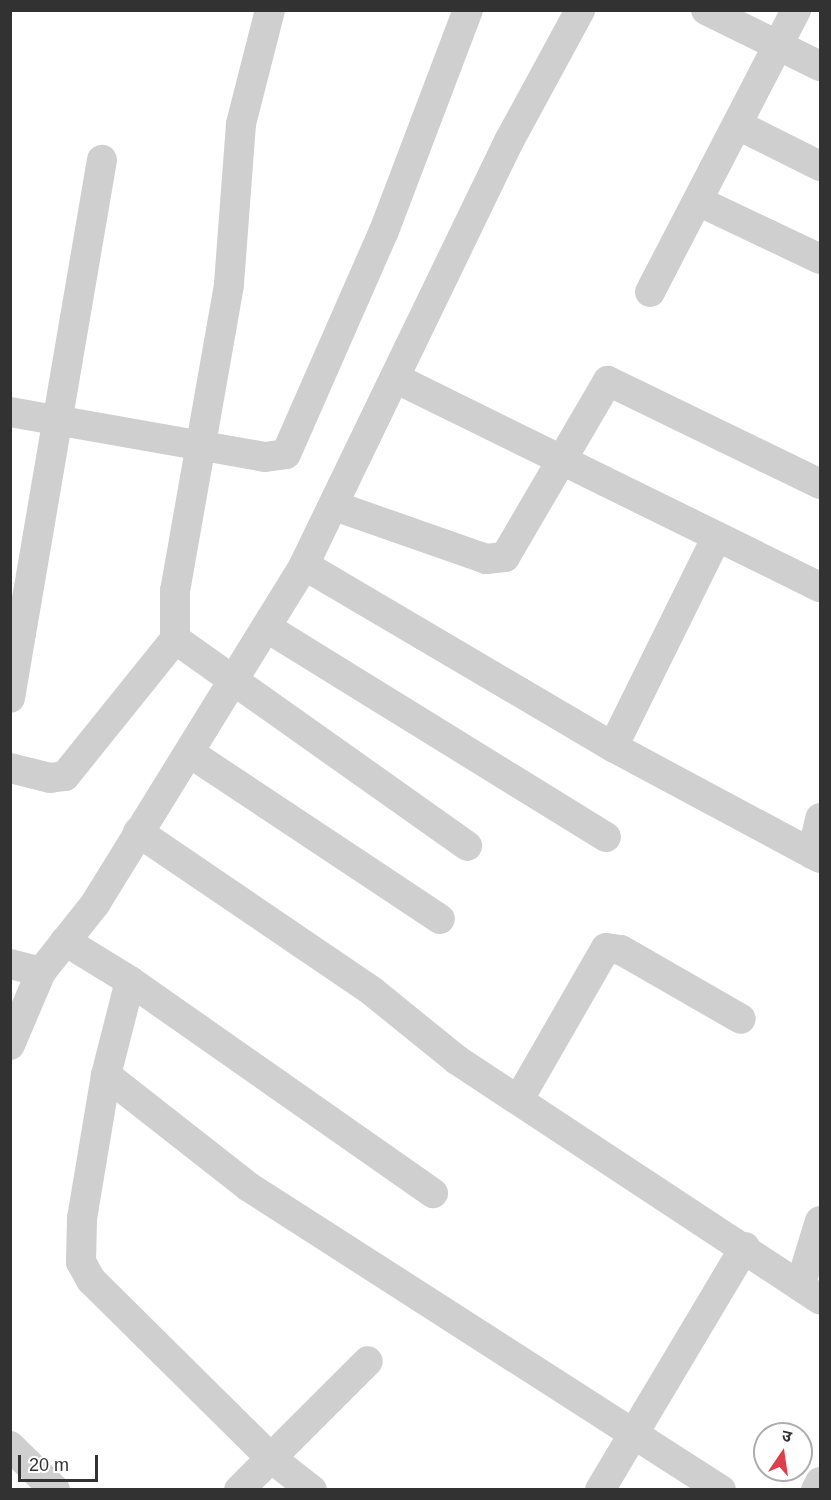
<!DOCTYPE html>
<meta charset="utf-8">
<style>
body{margin:0}
#map{position:relative;width:831px;height:1500px;overflow:hidden;background:#fff;font-family:Arial,"Noto Sans Devanagari",sans-serif}
div>[style]{position:absolute}
.street>*{height:30px;margin:-15px;padding:0 15px;transform-origin:15px;border-radius:15px;background:#cfcfcf}
span{translate:-50% -50%;white-space:nowrap;text-align:center;line-height:1.15;-webkit-text-stroke:6px #fff;paint-order:stroke}
.frame{position:absolute;inset:0;border:12px solid #323232;pointer-events:none}
.north{position:absolute;left:753px;top:1422px;width:60px;height:60px;box-sizing:border-box;background:#fff;border:2px solid #adadad;border-radius:50%;rotate:13deg;font-size:16px;font-weight:700;line-height:24px;text-align:center;color:#323232}
.north::after{content:'';display:block;margin:auto;width:21px;height:27px;background:#dc404c;clip-path:polygon(50% 0,100% 100%,50% 72%,0 100%)}
.scale{position:absolute;left:18px;top:1455px;width:80px;height:27px;box-sizing:border-box;border:3px solid #323232;border-top:0;padding-left:8px;font-size:18px;line-height:21px;white-space:nowrap;color:#323232;-webkit-text-stroke:4px #fff;paint-order:stroke}
</style>
<div id="map">
<div class="street">
<i style="left:270px;top:10px;width:118px;rotate:104.3deg"></i>
<i style="left:241px;top:124px;width:161px;rotate:94.3deg"></i>
<i style="left:229px;top:285px;width:310px;rotate:100deg"></i>
<i style="left:175px;top:590px;width:49px;rotate:90deg"></i>
<i style="left:175px;top:639px;width:358px;rotate:35.3deg"></i>
<i style="left:706px;top:10px;width:127px;rotate:26.2deg"></i>
<i style="left:738px;top:125px;width:92px;rotate:26.6deg"></i>
<i style="left:698px;top:201px;width:135px;rotate:25.4deg"></i>
<i style="left:650px;top:292px;width:318px;rotate:-62.6deg"></i>
<i style="left:397px;top:379px;width:471px;rotate:26.2deg"></i>
<i style="left:10px;top:412px;width:259px;rotate:10deg"></i>
<i style="left:265px;top:457px;width:21px;rotate:-8deg"></i>
<i style="left:286px;top:454px;width:244px;rotate:-66.3deg"></i>
<i style="left:384px;top:231px;width:236px;rotate:-69.2deg"></i>
<i style="left:335px;top:506px;width:160px;rotate:19.3deg"></i>
<i style="left:486px;top:559px;width:19px;rotate:-6deg"></i>
<i style="left:505px;top:557px;width:204px;rotate:-59.7deg"></i>
<i style="left:608px;top:381px;width:236px;rotate:25.9deg"></i>
<i style="left:304px;top:565px;width:359px;rotate:30.5deg"></i>
<i style="left:613px;top:747px;width:235px;rotate:28.2deg"></i>
<i style="left:269px;top:629px;width:396px;rotate:31.7deg"></i>
<i style="left:10px;top:698px;width:546px;rotate:-80.3deg"></i>
<i style="left:613px;top:747px;width:234px;rotate:-63.7deg"></i>
<i style="left:190px;top:753px;width:300px;rotate:33.6deg"></i>
<i style="left:10px;top:768px;width:41px;rotate:14deg"></i>
<i style="left:50px;top:778px;width:15px;rotate:-8deg"></i>
<i style="left:65px;top:776px;width:176px;rotate:-51.2deg"></i>
<i style="left:138px;top:832px;width:284px;rotate:34.2deg"></i>
<i style="left:373px;top:992px;width:108px;rotate:39deg"></i>
<i style="left:457px;top:1060px;width:435px;rotate:33.4deg"></i>
<i style="left:812px;top:854px;width:37px;rotate:-77deg"></i>
<i style="left:65px;top:941px;width:76px;rotate:31.6deg"></i>
<i style="left:130px;top:981px;width:97px;rotate:104.3deg"></i>
<i style="left:106px;top:1075px;width:145px;rotate:99.5deg"></i>
<i style="left:82px;top:1218px;width:44px;rotate:91.3deg"></i>
<i style="left:81px;top:1262px;width:21px;rotate:61deg"></i>
<i style="left:91px;top:1280px;width:253px;rotate:44.7deg"></i>
<i style="left:271px;top:1458px;width:52px;rotate:38deg"></i>
<i style="left:10px;top:964px;width:32px;rotate:14deg"></i>
<i style="left:130px;top:981px;width:370px;rotate:35deg"></i>
<i style="left:10px;top:1045px;width:79px;rotate:-67deg"></i>
<i style="left:41px;top:972px;width:87px;rotate:-51.5deg"></i>
<i style="left:95px;top:904px;width:398px;rotate:-58.3deg"></i>
<i style="left:304px;top:565px;width:471px;rotate:-64.2deg"></i>
<i style="left:509px;top:141px;width:149px;rotate:-61.5deg"></i>
<i style="left:106px;top:1075px;width:182px;rotate:38.1deg"></i>
<i style="left:249px;top:1187px;width:561px;rotate:32.7deg"></i>
<i style="left:519px;top:1099px;width:174px;rotate:-60.1deg"></i>
<i style="left:606px;top:948px;width:15px;rotate:8deg"></i>
<i style="left:621px;top:950px;width:138px;rotate:29.9deg"></i>
<i style="left:800px;top:1286px;width:68px;rotate:-72.9deg"></i>
<i style="left:10px;top:1446px;width:63px;rotate:44.4deg"></i>
<i style="left:239px;top:1490px;width:182px;rotate:-45deg"></i>
<i style="left:600px;top:1490px;width:283px;rotate:-59.2deg"></i>
<i style="left:816px;top:1490px;width:9px;rotate:-63deg"></i>
</div>
<div class="frame"></div>
<div class="north">उ</div>
<div class="scale">20 m</div>
</div>
